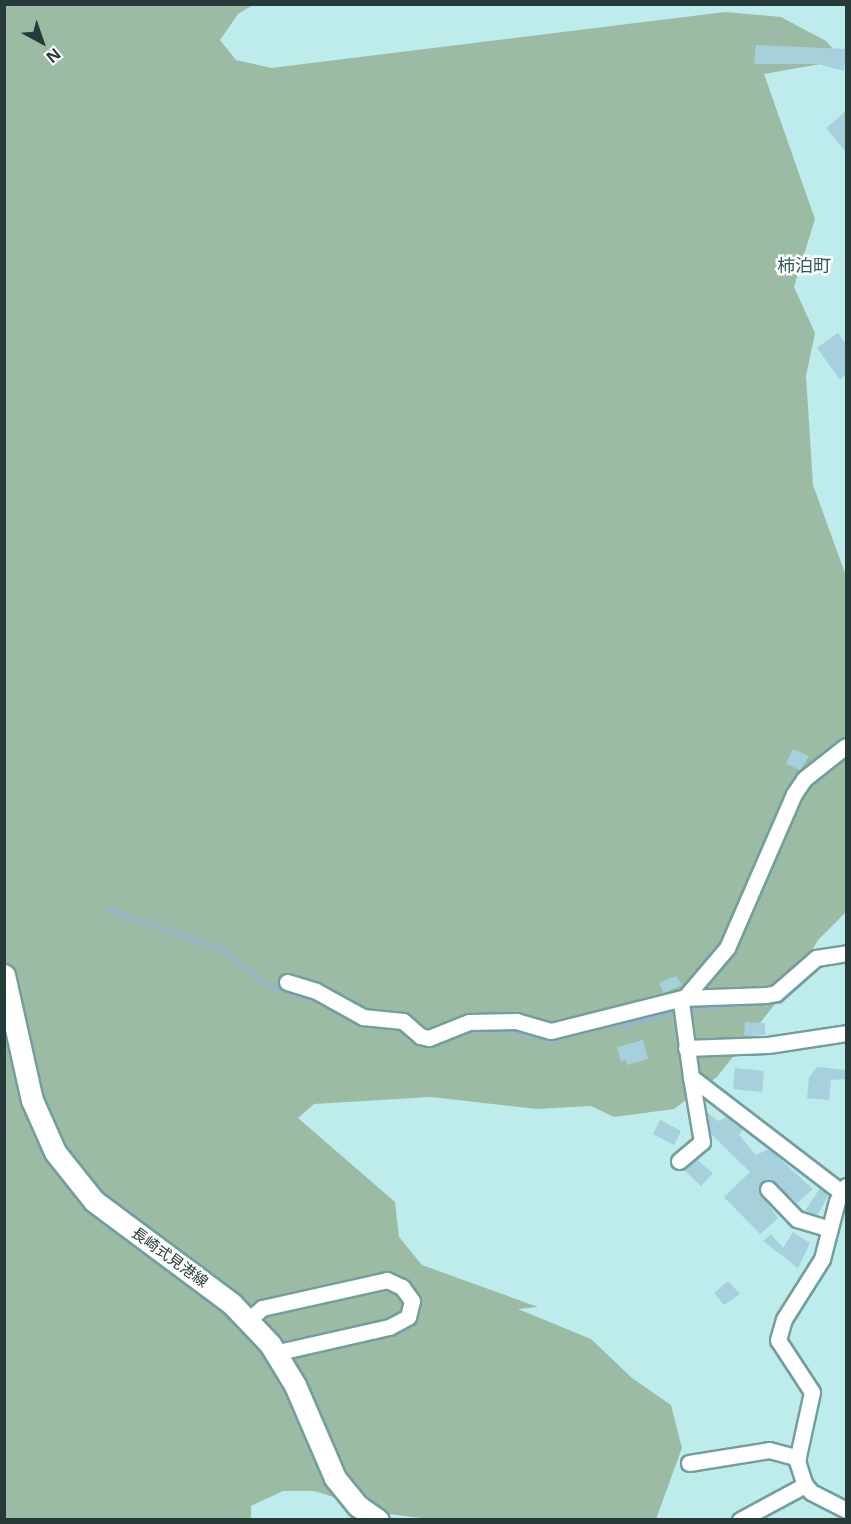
<!DOCTYPE html>
<meta charset="utf-8">
<style>
body{margin:0}
#map{position:relative;width:851px;height:1524px;overflow:hidden;background:#beecec;font-family:"Noto Sans","Noto Sans JP",sans-serif}
div>[style]{position:absolute}
.forest>*{inset:0;background:#9cbba4}
.stream>*{height:4px;margin:-2px;padding:0 2px;transform-origin:2px;border-radius:2px;background:#97b5cc}
.building>*{inset:0;background:#a6d0dc}
.roads{filter:drop-shadow(2px 0 #729e9e) drop-shadow(-2px 0 #729e9e) drop-shadow(0 2px #729e9e) drop-shadow(0 -2px #729e9e)}
.minor>*{height:15px;margin:-7.5px;padding:0 7.5px;transform-origin:7.5px;border-radius:7.5px;background:#fff}
.secondary>*{height:21px;margin:-10.5px;padding:0 10.5px;transform-origin:10.5px;border-radius:10.5px;background:#fff}
span{translate:-50% -50%;white-space:nowrap;text-align:center;line-height:1.15;-webkit-text-stroke:5px #fff;paint-order:stroke}
.street-label{font-size:15px;color:#273a3a}
.quarter-label{font-size:18px;color:#2d5859}
.frame{position:absolute;inset:0;border:6px solid #273a3a;pointer-events:none}
.north{position:absolute;left:12px;top:12px;width:60px;height:60px;-webkit-text-stroke:4px #fff;paint-order:stroke;rotate:140deg;font-size:16px;font-weight:700;line-height:24px;text-align:center;color:#273a3a}
.north::after{content:'';display:block;margin:auto;width:21px;height:27px;background:#273a3a;clip-path:polygon(50% 0,100% 100%,50% 72%,0 100%)}
</style>
<div id="map">
<div class="forest">
<i style="clip-path:polygon(5px 5px,253px 5px,238px 14px,220px 40px,236px 60px,271px 68px,725px 12px,781px 17px,826px 41px,843px 60px,764px 74px,815px 219px,794px 287px,815px 333px,806px 376px,813px 485px,846px 576px,846px 912px,818px 940px,795px 979px,717px 1077px,674px 1109px,614px 1117px,591px 1106px,537px 1109px,431px 1097px,314px 1104px,298px 1118px,395px 1202px,399px 1237px,422px 1265px,538px 1307px,518px 1309px,591px 1339px,632px 1378px,671px 1405px,682px 1448px,656px 1519px,429px 1519px,389px 1514px,314px 1491px,283px 1491px,251px 1506px,251px 1519px,5px 1520px)"></i>
</div>
<div class="stream">
<i style="left:107px;top:909px;width:123px;rotate:19.5deg"></i>
<i style="left:223px;top:950px;width:58px;rotate:38.7deg"></i>
<i style="left:268px;top:986px;width:62px;rotate:17.9deg"></i>
<i style="left:687px;top:1009px;width:93px;rotate:-4.3deg"></i>
<i style="left:780px;top:1002px;width:57px;rotate:-42.1deg"></i>
<i style="left:395px;top:1027px;width:34px;rotate:34deg"></i>
<i style="left:423px;top:1046px;width:25px;rotate:-18deg"></i>
<i style="left:593px;top:1027px;width:34px;rotate:-3deg"></i>
<i style="left:627px;top:1025px;width:54px;rotate:-15.1deg"></i>
<i style="left:465px;top:1031px;width:42px;rotate:-1.4deg"></i>
<i style="left:507px;top:1030px;width:46px;rotate:15.3deg"></i>
<i style="left:551px;top:1042px;width:22px;rotate:-24deg"></i>
</div>
<div class="building">
<i style="clip-path:polygon(756px 45px,846px 49px,844px 71px,818px 64px,754px 64px)"></i>
<i style="clip-path:polygon(846px 111px,846px 152px,826px 128px)"></i>
<i style="clip-path:polygon(838px 333px,846px 344px,846px 375px,840px 380px,817px 348px)"></i>
<i style="clip-path:polygon(793px 749px,809px 756px,800px 770px,786px 764px)"></i>
<i style="clip-path:polygon(676px 976px,682px 985px,664px 993px,659px 983px)"></i>
<i style="clip-path:polygon(745px 1022px,765px 1023px,765px 1035px,744px 1036px)"></i>
<i style="clip-path:polygon(643px 1040px,648px 1059px,627px 1065px,626px 1060px,621px 1061px,617px 1047px)"></i>
<i style="clip-path:polygon(817px 1067px,846px 1070px,846px 1079px,831px 1080px,829px 1100px,807px 1098px,809px 1078px)"></i>
<i style="clip-path:polygon(735px 1068px,764px 1071px,762px 1092px,733px 1089px)"></i>
<i style="clip-path:polygon(707px 1112px,718px 1121px,727px 1117px,743px 1130px,739px 1135px,756px 1155px,769px 1149px,813px 1189px,797px 1203px,771px 1180px,762px 1182px,759px 1192px,778px 1218px,760px 1234px,724px 1197px,750px 1172px,711px 1134px)"></i>
<i style="clip-path:polygon(660px 1120px,681px 1131px,674px 1145px,653px 1134px)"></i>
<i style="clip-path:polygon(696px 1159px,713px 1173px,701px 1186px,683px 1169px)"></i>
<i style="clip-path:polygon(820px 1188px,828px 1194px,824px 1204px,817px 1215px,805px 1211px)"></i>
<i style="clip-path:polygon(793px 1232px,810px 1243px,798px 1268px,763px 1241px,771px 1234px,783px 1248px)"></i>
<i style="clip-path:polygon(728px 1281px,740px 1294px,724px 1305px,714px 1293px)"></i>
</div>
<div class="roads">
<div class="minor">
<i style="left:287px;top:982px;width:30px;rotate:17deg"></i>
<i style="left:316px;top:991px;width:54px;rotate:29deg"></i>
<i style="left:363px;top:1017px;width:40px;rotate:5.7deg"></i>
<i style="left:403px;top:1021px;width:23px;rotate:41deg"></i>
<i style="left:420px;top:1036px;width:9px;rotate:13deg"></i>
<i style="left:429px;top:1038px;width:43px;rotate:-21.8deg"></i>
<i style="left:469px;top:1022px;width:47px;rotate:-1.2deg"></i>
<i style="left:516px;top:1021px;width:36px;rotate:16deg"></i>
<i style="left:551px;top:1031px;width:135px;rotate:-14.1deg"></i>
<i style="left:682px;top:998px;width:84px;rotate:-2deg"></i>
<i style="left:766px;top:995px;width:10px;rotate:-11deg"></i>
<i style="left:776px;top:993px;width:53px;rotate:-41.2deg"></i>
<i style="left:816px;top:958px;width:30px;rotate:-9deg"></i>
<i style="left:686px;top:1048px;width:82px;rotate:-2.1deg"></i>
<i style="left:768px;top:1045px;width:79px;rotate:-8.7deg"></i>
<i style="left:679px;top:1161px;width:30px;rotate:-40deg"></i>
<i style="left:702px;top:1142px;width:66px;rotate:-99.6deg"></i>
<i style="left:846px;top:1186px;width:17px;rotate:121deg"></i>
<i style="left:837px;top:1201px;width:60px;rotate:104.5deg"></i>
<i style="left:822px;top:1259px;width:71px;rotate:122.3deg"></i>
<i style="left:784px;top:1319px;width:22px;rotate:106deg"></i>
<i style="left:778px;top:1340px;width:62px;rotate:56.8deg"></i>
<i style="left:812px;top:1392px;width:71px;rotate:102.3deg"></i>
<i style="left:797px;top:1461px;width:25px;rotate:72deg"></i>
<i style="left:805px;top:1485px;width:9px;rotate:49deg"></i>
<i style="left:811px;top:1492px;width:39px;rotate:27deg"></i>
<i style="left:768px;top:1189px;width:42px;rotate:46deg"></i>
<i style="left:797px;top:1219px;width:34px;rotate:17deg"></i>
<i style="left:841px;top:1192px;width:189px;rotate:-142.5deg"></i>
<i style="left:691px;top:1077px;width:76px;rotate:-97.6deg"></i>
<i style="left:681px;top:1002px;width:71px;rotate:-49.6deg"></i>
<i style="left:727px;top:948px;width:168px;rotate:-66.5deg"></i>
<i style="left:794px;top:794px;width:18px;rotate:-56deg"></i>
<i style="left:804px;top:779px;width:53px;rotate:-38.2deg"></i>
<i style="left:248px;top:1321px;width:19px;rotate:-43deg"></i>
<i style="left:262px;top:1308px;width:128px;rotate:-12.6deg"></i>
<i style="left:387px;top:1280px;width:17px;rotate:25deg"></i>
<i style="left:402px;top:1287px;width:17px;rotate:54deg"></i>
<i style="left:412px;top:1301px;width:16px;rotate:104deg"></i>
<i style="left:408px;top:1317px;width:21px;rotate:152deg"></i>
<i style="left:389px;top:1327px;width:117px;rotate:167.2deg"></i>
<i style="left:689px;top:1463px;width:81px;rotate:-9.2deg"></i>
<i style="left:769px;top:1450px;width:30px;rotate:15deg"></i>
<i style="left:740px;top:1520px;width:74px;rotate:-28.3deg"></i>
</div>
<div class="secondary">
<i style="left:4px;top:975px;width:128px;rotate:77.4deg"></i>
<i style="left:32px;top:1100px;width:57px;rotate:66.1deg"></i>
<i style="left:55px;top:1152px;width:63px;rotate:51.5deg"></i>
<i style="left:94px;top:1201px;width:172px;rotate:36.7deg"></i>
<i style="left:232px;top:1304px;width:55px;rotate:46.5deg"></i>
<i style="left:270px;top:1344px;width:48px;rotate:58.6deg"></i>
<i style="left:295px;top:1385px;width:101px;rotate:66.7deg"></i>
<i style="left:335px;top:1478px;width:36px;rotate:51deg"></i>
<i style="left:358px;top:1506px;width:24px;rotate:35deg"></i>
</div>
</div>
<div class="street-label">
<span style="left:170px;top:1257px;rotate:36deg">長崎式見港線</span>
</div>
<div class="quarter-label">
<span style="left:804px;top:265px">柿泊町</span>
</div>
<div class="frame"></div>
<div class="north">N</div>
</div>
